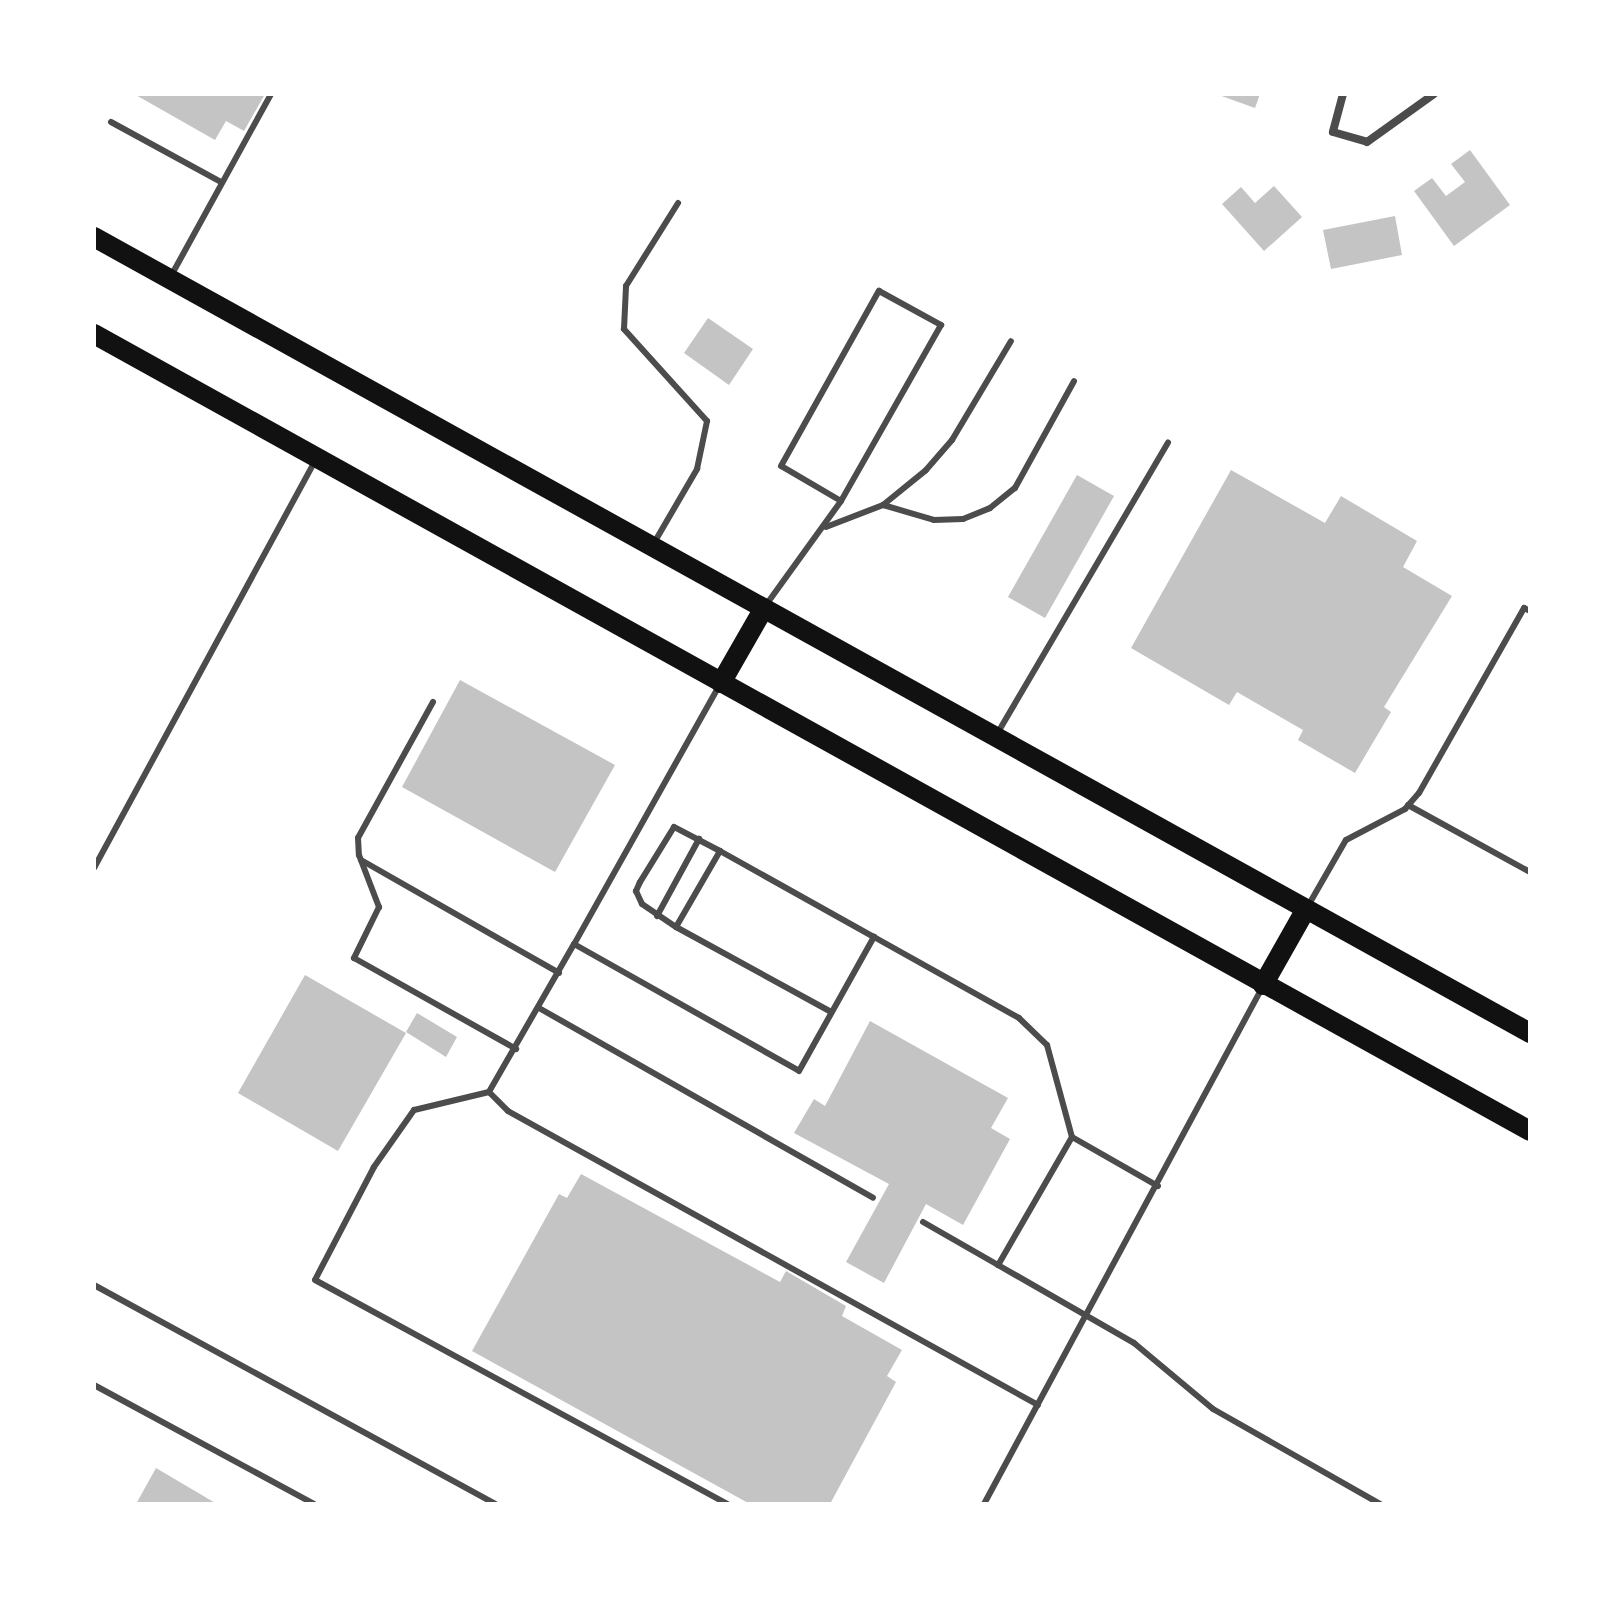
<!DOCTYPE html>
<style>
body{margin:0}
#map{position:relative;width:1624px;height:1598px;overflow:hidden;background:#fff;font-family:Commissioner,sans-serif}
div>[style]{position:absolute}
.building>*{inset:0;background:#c4c4c4}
.service>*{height:6px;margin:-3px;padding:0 3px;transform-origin:3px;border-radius:3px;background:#4c4c4c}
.minor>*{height:8px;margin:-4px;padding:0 4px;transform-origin:4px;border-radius:4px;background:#4c4c4c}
.primary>*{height:20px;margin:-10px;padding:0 10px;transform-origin:10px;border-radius:10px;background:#111}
span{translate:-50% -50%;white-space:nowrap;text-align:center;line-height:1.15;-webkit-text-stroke:6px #fff;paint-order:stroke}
.frame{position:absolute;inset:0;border:96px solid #fff;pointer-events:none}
</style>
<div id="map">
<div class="building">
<i style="clip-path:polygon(134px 94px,265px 94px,244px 131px,226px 121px,215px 140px)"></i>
<i style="clip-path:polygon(1216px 94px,1260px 94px,1255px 108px)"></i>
<i style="clip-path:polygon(1470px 150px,1510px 205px,1454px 246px,1414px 191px,1432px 178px,1446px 196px,1465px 182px,1451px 164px)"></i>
<i style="clip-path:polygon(1274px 186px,1302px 217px,1264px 251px,1222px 204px,1241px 187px,1255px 203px)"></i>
<i style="clip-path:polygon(1395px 216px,1402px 255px,1331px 269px,1323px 230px)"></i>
<i style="clip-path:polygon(708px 318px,753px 349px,729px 385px,684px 353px)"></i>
<i style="clip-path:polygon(1231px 470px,1325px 523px,1341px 496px,1417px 541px,1403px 567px,1452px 596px,1384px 707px,1391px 712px,1355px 773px,1298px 740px,1303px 730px,1237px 692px,1229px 705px,1131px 648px)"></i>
<i style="clip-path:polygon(1077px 475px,1114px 496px,1045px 618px,1008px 597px)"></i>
<i style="clip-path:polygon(460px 680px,615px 765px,555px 872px,402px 787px)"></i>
<i style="clip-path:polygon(305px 975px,406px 1033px,338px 1151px,238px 1093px)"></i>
<i style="clip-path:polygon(417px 1013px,457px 1037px,446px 1057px,406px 1032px)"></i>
<i style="clip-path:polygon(870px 1021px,1008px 1098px,991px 1128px,1010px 1139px,963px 1225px,926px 1204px,884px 1283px,846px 1262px,889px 1184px,794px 1133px,814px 1099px,825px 1106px)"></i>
<i style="clip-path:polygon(581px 1174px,780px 1282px,786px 1271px,846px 1306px,842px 1316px,902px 1350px,887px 1376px,896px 1382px,830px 1504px,750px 1504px,472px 1351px,559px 1194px,567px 1198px)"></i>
<i style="clip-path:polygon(156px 1468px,217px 1504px,136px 1504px)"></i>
</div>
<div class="service">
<i style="left:111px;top:122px;width:125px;rotate:28.6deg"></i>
<i style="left:171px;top:276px;width:208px;rotate:-61.2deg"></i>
<i style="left:883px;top:505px;width:55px;rotate:-39.1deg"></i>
<i style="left:926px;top:470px;width:40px;rotate:-49deg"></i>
<i style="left:952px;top:440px;width:115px;rotate:-59.2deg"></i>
<i style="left:826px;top:527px;width:61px;rotate:-21.1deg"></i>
<i style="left:883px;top:505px;width:53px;rotate:16.4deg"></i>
<i style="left:934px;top:520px;width:29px;rotate:-2deg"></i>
<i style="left:963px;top:519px;width:29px;rotate:-22deg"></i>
<i style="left:990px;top:508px;width:32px;rotate:-39deg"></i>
<i style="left:1015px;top:488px;width:122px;rotate:-61.1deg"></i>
<i style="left:654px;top:543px;width:86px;rotate:-59.8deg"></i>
<i style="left:697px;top:469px;width:49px;rotate:-78.2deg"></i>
<i style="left:707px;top:421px;width:124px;rotate:-132.1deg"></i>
<i style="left:624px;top:329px;width:43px;rotate:-87.3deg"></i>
<i style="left:626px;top:286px;width:98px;rotate:-57.9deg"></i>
<i style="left:766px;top:605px;width:128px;rotate:-54.2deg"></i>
<i style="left:841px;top:501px;width:69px;rotate:-149.7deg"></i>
<i style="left:781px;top:466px;width:201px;rotate:-60.8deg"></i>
<i style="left:879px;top:291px;width:71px;rotate:28.7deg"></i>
<i style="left:941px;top:325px;width:202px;rotate:119.6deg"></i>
<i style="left:719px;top:686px;width:296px;rotate:119.3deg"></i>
<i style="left:574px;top:944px;width:258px;rotate:29.4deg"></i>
<i style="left:799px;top:1071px;width:154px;rotate:-60.8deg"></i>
<i style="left:874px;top:937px;width:166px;rotate:29.2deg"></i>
<i style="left:1019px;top:1018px;width:39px;rotate:44deg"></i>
<i style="left:1047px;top:1045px;width:95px;rotate:74.8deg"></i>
<i style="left:1072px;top:1137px;width:99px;rotate:29.7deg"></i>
<i style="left:433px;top:702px;width:155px;rotate:118.9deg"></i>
<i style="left:358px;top:838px;width:17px;rotate:87deg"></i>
<i style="left:359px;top:855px;width:56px;rotate:69deg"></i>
<i style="left:379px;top:907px;width:57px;rotate:116.1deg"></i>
<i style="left:354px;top:958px;width:186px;rotate:29.3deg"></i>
<i style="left:997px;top:734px;width:338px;rotate:-59.6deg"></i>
<i style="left:1408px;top:805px;width:139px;rotate:28.8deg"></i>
<i style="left:720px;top:851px;width:52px;rotate:-152.4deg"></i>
<i style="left:674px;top:827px;width:65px;rotate:121.7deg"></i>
<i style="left:640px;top:882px;width:10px;rotate:114deg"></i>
<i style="left:636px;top:891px;width:14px;rotate:65deg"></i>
<i style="left:642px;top:904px;width:41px;rotate:34.1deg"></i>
<i style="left:676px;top:927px;width:88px;rotate:-59.9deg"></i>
<i style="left:720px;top:851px;width:176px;rotate:29.2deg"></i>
<i style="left:361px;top:860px;width:228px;rotate:29.7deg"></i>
<i style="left:94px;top:868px;width:463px;rotate:-61.5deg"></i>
<i style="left:1308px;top:906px;width:76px;rotate:-60.1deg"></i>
<i style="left:1346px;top:840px;width:67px;rotate:-27.7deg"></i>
<i style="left:1405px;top:809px;width:21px;rotate:-49deg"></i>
<i style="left:1419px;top:793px;width:213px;rotate:-60.4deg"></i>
<i style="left:1524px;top:608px;width:7px;rotate:27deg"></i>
<i style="left:657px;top:916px;width:88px;rotate:-61.4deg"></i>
<i style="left:676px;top:927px;width:177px;rotate:28.7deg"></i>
<i style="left:574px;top:944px;width:171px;rotate:119.9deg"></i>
<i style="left:489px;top:1092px;width:77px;rotate:166.5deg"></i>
<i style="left:414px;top:1110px;width:70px;rotate:125.1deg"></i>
<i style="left:374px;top:1167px;width:127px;rotate:117.6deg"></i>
<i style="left:315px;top:1280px;width:469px;rotate:28.5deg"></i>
<i style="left:539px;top:1008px;width:384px;rotate:29.6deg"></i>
<i style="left:489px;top:1092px;width:27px;rotate:45deg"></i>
<i style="left:508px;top:1111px;width:606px;rotate:29.02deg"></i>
<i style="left:1072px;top:1137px;width:148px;rotate:120deg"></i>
<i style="left:998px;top:1265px;width:157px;rotate:29.8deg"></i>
<i style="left:1134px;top:1343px;width:103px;rotate:39.9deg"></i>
<i style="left:1213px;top:1409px;width:192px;rotate:29.6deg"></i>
<i style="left:923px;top:1222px;width:86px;rotate:29.8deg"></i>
<i style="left:94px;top:1285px;width:457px;rotate:28.6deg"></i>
<i style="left:94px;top:1385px;width:250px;rotate:28.4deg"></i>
<i style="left:984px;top:1504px;width:586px;rotate:-61.69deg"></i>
</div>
<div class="minor">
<i style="left:1343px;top:94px;width:39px;rotate:105deg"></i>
<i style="left:1333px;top:132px;width:35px;rotate:16deg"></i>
<i style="left:1367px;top:142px;width:82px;rotate:-35.6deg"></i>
</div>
<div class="primary">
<i style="left:94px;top:237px;width:1642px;rotate:29deg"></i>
<i style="left:94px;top:334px;width:1642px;rotate:29.03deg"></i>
<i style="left:721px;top:683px;width:86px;rotate:-60.2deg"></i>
<i style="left:1263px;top:985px;width:87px;rotate:-60.5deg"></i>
</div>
<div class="frame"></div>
</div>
